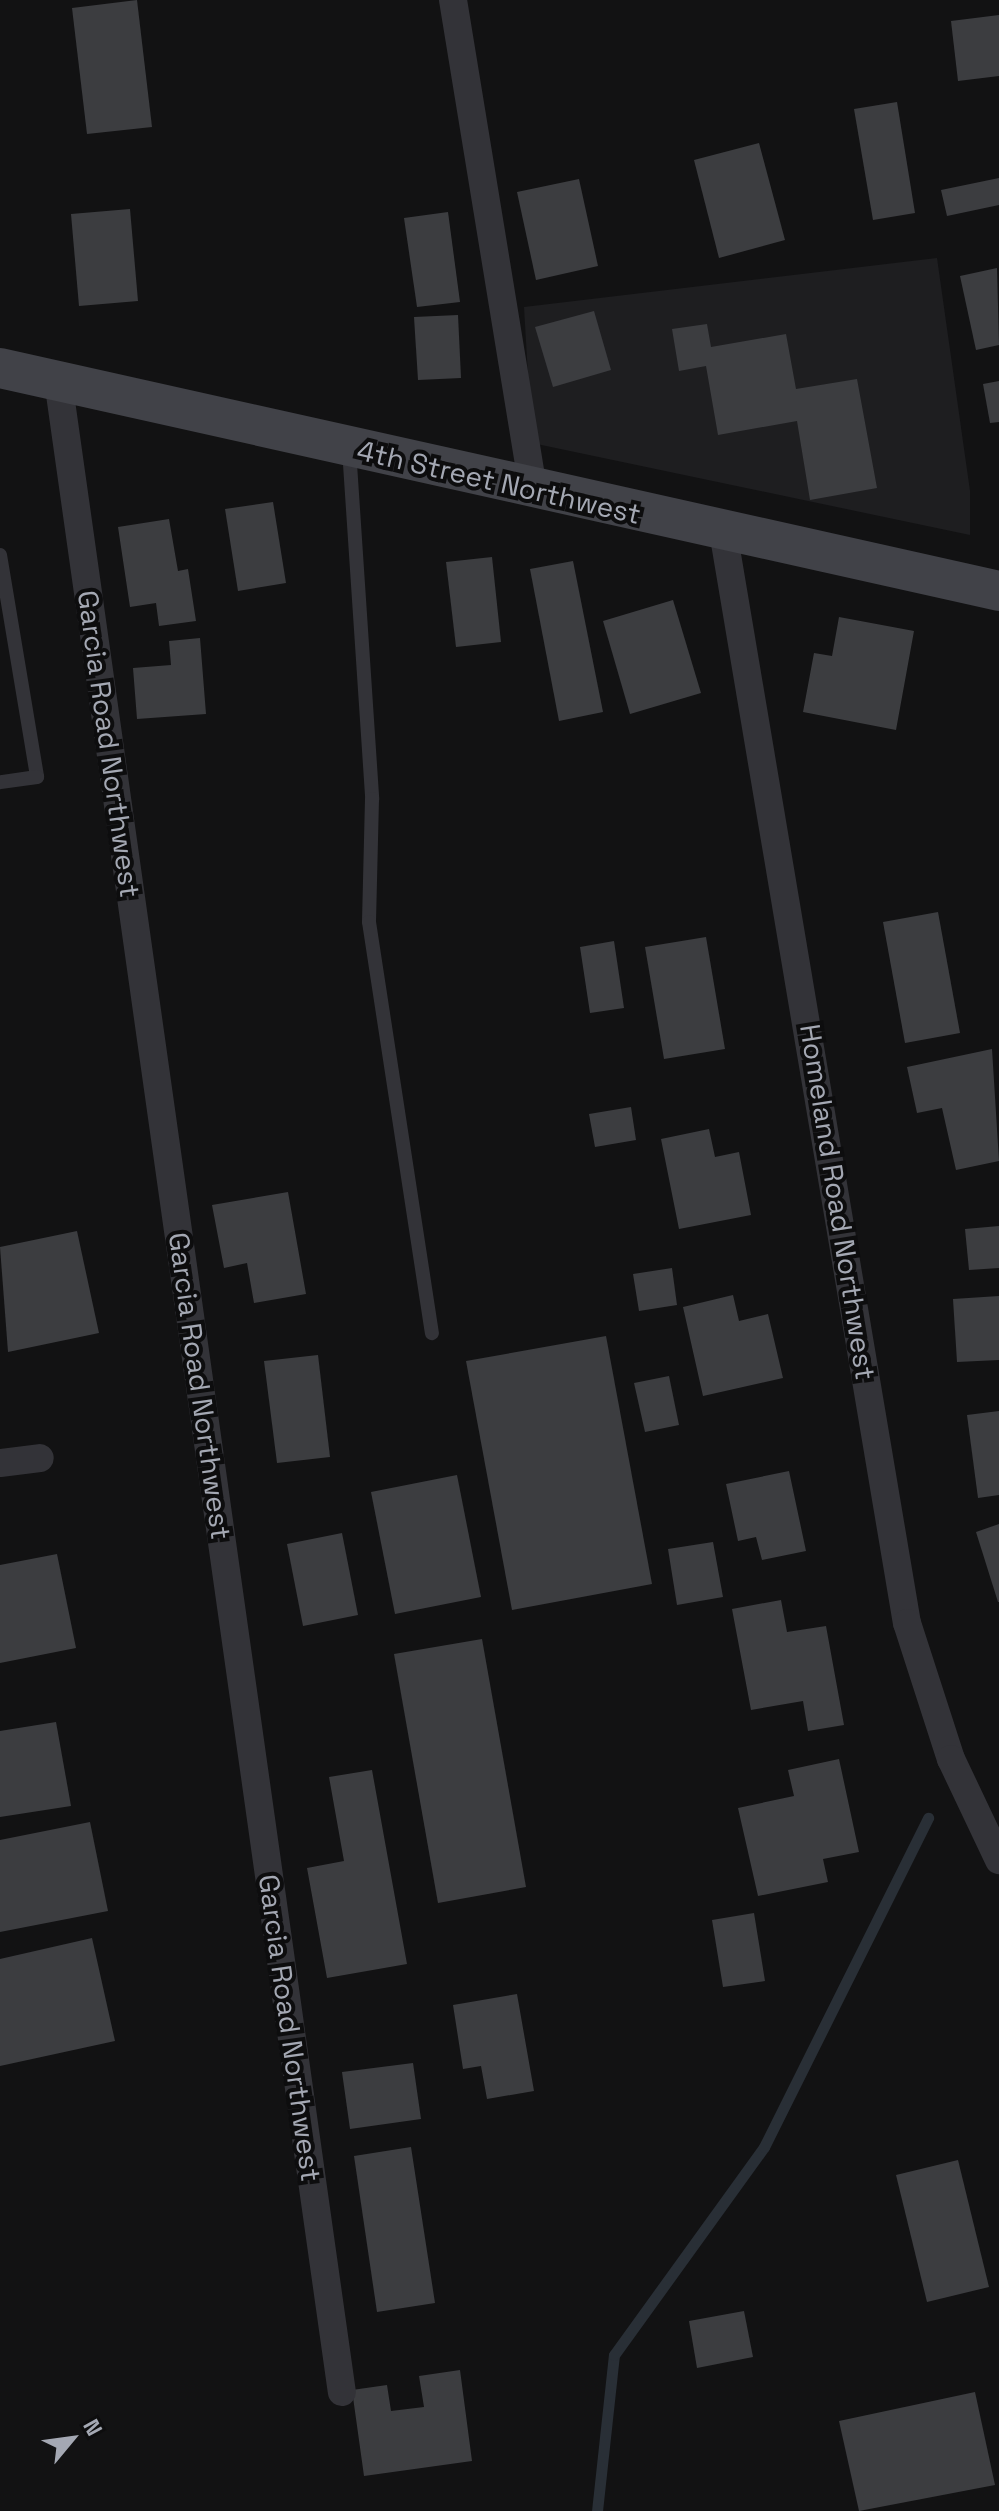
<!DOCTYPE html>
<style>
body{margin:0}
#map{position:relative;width:999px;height:2511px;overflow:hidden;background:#121213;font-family:"Space Grotesk",sans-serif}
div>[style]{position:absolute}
.built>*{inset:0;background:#1e1e20}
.stream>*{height:11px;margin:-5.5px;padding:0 5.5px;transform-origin:5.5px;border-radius:5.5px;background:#292f36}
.building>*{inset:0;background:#3c3d40}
.lane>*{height:14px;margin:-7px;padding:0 7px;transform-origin:7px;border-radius:7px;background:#333338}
.street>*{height:28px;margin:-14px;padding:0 14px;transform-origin:14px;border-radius:14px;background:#333338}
.secondary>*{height:40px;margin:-20px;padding:0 20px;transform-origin:20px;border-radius:20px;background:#414248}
span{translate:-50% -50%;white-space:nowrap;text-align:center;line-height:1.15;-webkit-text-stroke:8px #0d0d0e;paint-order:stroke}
.street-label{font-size:28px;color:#a4a8b3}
.north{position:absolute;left:32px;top:2399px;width:80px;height:80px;-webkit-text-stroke:6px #0d0d0e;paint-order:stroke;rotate:61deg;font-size:22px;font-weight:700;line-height:32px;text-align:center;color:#a4a8b3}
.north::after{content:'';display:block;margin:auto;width:28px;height:36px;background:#a4a8b3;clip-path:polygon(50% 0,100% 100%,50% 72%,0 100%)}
</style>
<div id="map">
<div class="built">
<i style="clip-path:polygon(937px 258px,970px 491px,970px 535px,532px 443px,524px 307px)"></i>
</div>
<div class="stream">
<i style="left:597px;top:2511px;width:157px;rotate:-83.8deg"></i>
<i style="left:614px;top:2355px;width:256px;rotate:-54.2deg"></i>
<i style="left:764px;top:2147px;width:368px;rotate:-63.5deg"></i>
</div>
<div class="building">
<i style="clip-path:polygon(137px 0,152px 127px,87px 134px,72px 8px)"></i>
<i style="clip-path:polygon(999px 15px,999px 76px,958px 81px,951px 21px)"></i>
<i style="clip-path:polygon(897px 102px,915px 213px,873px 220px,854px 109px)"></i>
<i style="clip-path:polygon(759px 143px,785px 240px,719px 258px,694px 160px)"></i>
<i style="clip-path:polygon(999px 178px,999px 205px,947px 216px,941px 190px)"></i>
<i style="clip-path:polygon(579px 179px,598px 266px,536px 280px,517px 192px)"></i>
<i style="clip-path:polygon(130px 209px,138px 301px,79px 306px,71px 214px)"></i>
<i style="clip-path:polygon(448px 212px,460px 302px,417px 307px,404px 218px)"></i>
<i style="clip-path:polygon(997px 268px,999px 345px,976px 350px,960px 276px)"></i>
<i style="clip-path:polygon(594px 311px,611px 370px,553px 387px,535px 327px)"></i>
<i style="clip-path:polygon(458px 315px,461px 378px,418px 380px,414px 317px)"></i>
<i style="clip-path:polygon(707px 324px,711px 347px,786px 334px,796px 389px,857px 379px,877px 488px,810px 500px,797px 421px,718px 435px,706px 366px,679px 371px,672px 329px)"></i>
<i style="clip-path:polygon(999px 381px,999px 422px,990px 423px,983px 384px)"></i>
<i style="clip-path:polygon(273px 502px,286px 583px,238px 591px,225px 509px)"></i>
<i style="clip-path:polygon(169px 519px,178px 571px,188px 569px,196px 621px,159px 626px,156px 603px,130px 607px,118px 527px)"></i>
<i style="clip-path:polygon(492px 557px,501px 642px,456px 647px,446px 562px)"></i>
<i style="clip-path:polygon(573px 561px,603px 712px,559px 721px,530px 569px)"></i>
<i style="clip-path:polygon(673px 600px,701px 693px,630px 714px,603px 621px)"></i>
<i style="clip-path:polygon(839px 617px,914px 631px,896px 730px,803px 712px,814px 653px,832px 656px)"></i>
<i style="clip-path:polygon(200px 638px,206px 714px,137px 719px,133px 668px,171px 665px,169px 641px)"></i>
<i style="clip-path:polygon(938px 912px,960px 1033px,905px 1043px,883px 922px)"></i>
<i style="clip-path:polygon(706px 937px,725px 1049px,664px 1059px,645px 947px)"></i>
<i style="clip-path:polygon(614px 941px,624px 1008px,590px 1013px,580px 947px)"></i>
<i style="clip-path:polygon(992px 1049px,999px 1161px,956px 1170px,942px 1108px,917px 1113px,907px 1067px)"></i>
<i style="clip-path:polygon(631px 1107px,636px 1140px,595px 1147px,589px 1114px)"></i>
<i style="clip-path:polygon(709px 1129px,715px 1157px,739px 1152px,751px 1215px,679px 1229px,661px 1139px)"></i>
<i style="clip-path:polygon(288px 1192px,306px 1294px,254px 1303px,247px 1263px,224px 1268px,212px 1205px)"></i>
<i style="clip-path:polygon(999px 1226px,999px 1268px,969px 1270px,965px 1229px)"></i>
<i style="clip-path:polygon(77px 1231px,99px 1333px,8px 1352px,0 1247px)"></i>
<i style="clip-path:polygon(672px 1268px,677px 1305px,639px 1311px,633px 1274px)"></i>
<i style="clip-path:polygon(733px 1295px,739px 1321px,768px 1314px,783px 1378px,703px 1396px,683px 1307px)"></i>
<i style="clip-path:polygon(999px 1296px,999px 1360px,957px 1362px,953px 1299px)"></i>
<i style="clip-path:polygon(606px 1336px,652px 1584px,512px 1610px,466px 1361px)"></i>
<i style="clip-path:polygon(318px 1355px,330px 1457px,277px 1463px,264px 1361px)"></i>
<i style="clip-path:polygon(669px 1376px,679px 1425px,645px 1432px,634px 1383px)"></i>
<i style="clip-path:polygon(999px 1411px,999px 1495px,978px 1498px,967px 1415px)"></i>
<i style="clip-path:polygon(789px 1471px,806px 1551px,762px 1560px,756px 1537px,738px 1541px,726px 1484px)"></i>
<i style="clip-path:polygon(457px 1475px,481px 1597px,395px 1614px,371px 1492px)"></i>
<i style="clip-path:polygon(999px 1524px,999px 1602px,998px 1602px,976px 1532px)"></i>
<i style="clip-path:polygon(342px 1533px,358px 1615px,303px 1626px,287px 1544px)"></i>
<i style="clip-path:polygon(713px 1542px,723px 1597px,677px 1605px,668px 1549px)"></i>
<i style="clip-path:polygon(57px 1554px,76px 1648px,0 1663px,0 1565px)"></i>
<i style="clip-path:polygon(781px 1600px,787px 1632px,826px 1626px,844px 1725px,808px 1731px,803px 1701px,751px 1710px,732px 1609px)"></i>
<i style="clip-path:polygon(482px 1639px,526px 1887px,438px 1903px,394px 1654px)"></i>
<i style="clip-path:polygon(56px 1722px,71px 1806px,0 1817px,0 1731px)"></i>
<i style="clip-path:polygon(839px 1759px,859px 1852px,823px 1859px,828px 1882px,758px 1896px,738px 1808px,794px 1796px,788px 1770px)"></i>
<i style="clip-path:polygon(372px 1770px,407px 1964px,327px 1978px,307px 1868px,344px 1861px,329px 1777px)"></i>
<i style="clip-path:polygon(90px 1822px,108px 1911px,0 1932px,0 1840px)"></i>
<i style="clip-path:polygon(754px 1913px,765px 1981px,723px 1987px,712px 1920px)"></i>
<i style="clip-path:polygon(92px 1938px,115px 2041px,0 2066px,0 1959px)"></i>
<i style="clip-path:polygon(517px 1994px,534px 2091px,487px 2099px,481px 2066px,463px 2069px,453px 2005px)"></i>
<i style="clip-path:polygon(413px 2063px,421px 2119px,350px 2129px,342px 2072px)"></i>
<i style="clip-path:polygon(411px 2147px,435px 2303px,377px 2312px,354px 2156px)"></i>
<i style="clip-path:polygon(958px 2160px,989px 2287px,927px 2302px,896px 2175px)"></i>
<i style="clip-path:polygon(744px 2311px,753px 2357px,697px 2368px,689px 2321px)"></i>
<i style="clip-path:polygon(460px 2370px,472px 2461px,364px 2476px,352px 2390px,387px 2385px,391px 2411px,424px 2407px,419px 2376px)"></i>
<i style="clip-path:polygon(975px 2392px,995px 2485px,859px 2511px,839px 2421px)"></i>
</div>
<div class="lane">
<i style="left:349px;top:449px;width:351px;rotate:86.2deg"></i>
<i style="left:372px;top:799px;width:123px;rotate:91.4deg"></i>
<i style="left:369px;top:922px;width:416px;rotate:81.3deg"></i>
<i style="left:0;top:555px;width:225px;rotate:80.5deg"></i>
<i style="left:37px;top:777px;width:37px;rotate:172deg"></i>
</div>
<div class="street">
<i style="left:453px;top:0;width:497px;rotate:80.7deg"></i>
<i style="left:58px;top:380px;width:2032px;rotate:81.97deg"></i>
<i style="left:723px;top:531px;width:1107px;rotate:80.44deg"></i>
<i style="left:907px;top:1623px;width:143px;rotate:72.1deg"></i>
<i style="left:951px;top:1759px;width:112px;rotate:64.6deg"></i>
<i style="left:0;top:1463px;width:40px;rotate:-7.1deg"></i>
</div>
<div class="secondary">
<i style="left:0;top:368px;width:1024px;rotate:12.58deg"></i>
</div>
<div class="street-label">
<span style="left:499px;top:482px;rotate:13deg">4th Street Northwest</span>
<span style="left:109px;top:744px;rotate:82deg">Garcia Road Northwest</span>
<span style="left:838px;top:1202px;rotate:81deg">Homeland Road Northwest</span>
<span style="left:200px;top:1386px;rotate:82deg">Garcia Road Northwest</span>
<span style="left:290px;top:2028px;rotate:82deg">Garcia Road Northwest</span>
</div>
<div class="north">N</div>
</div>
